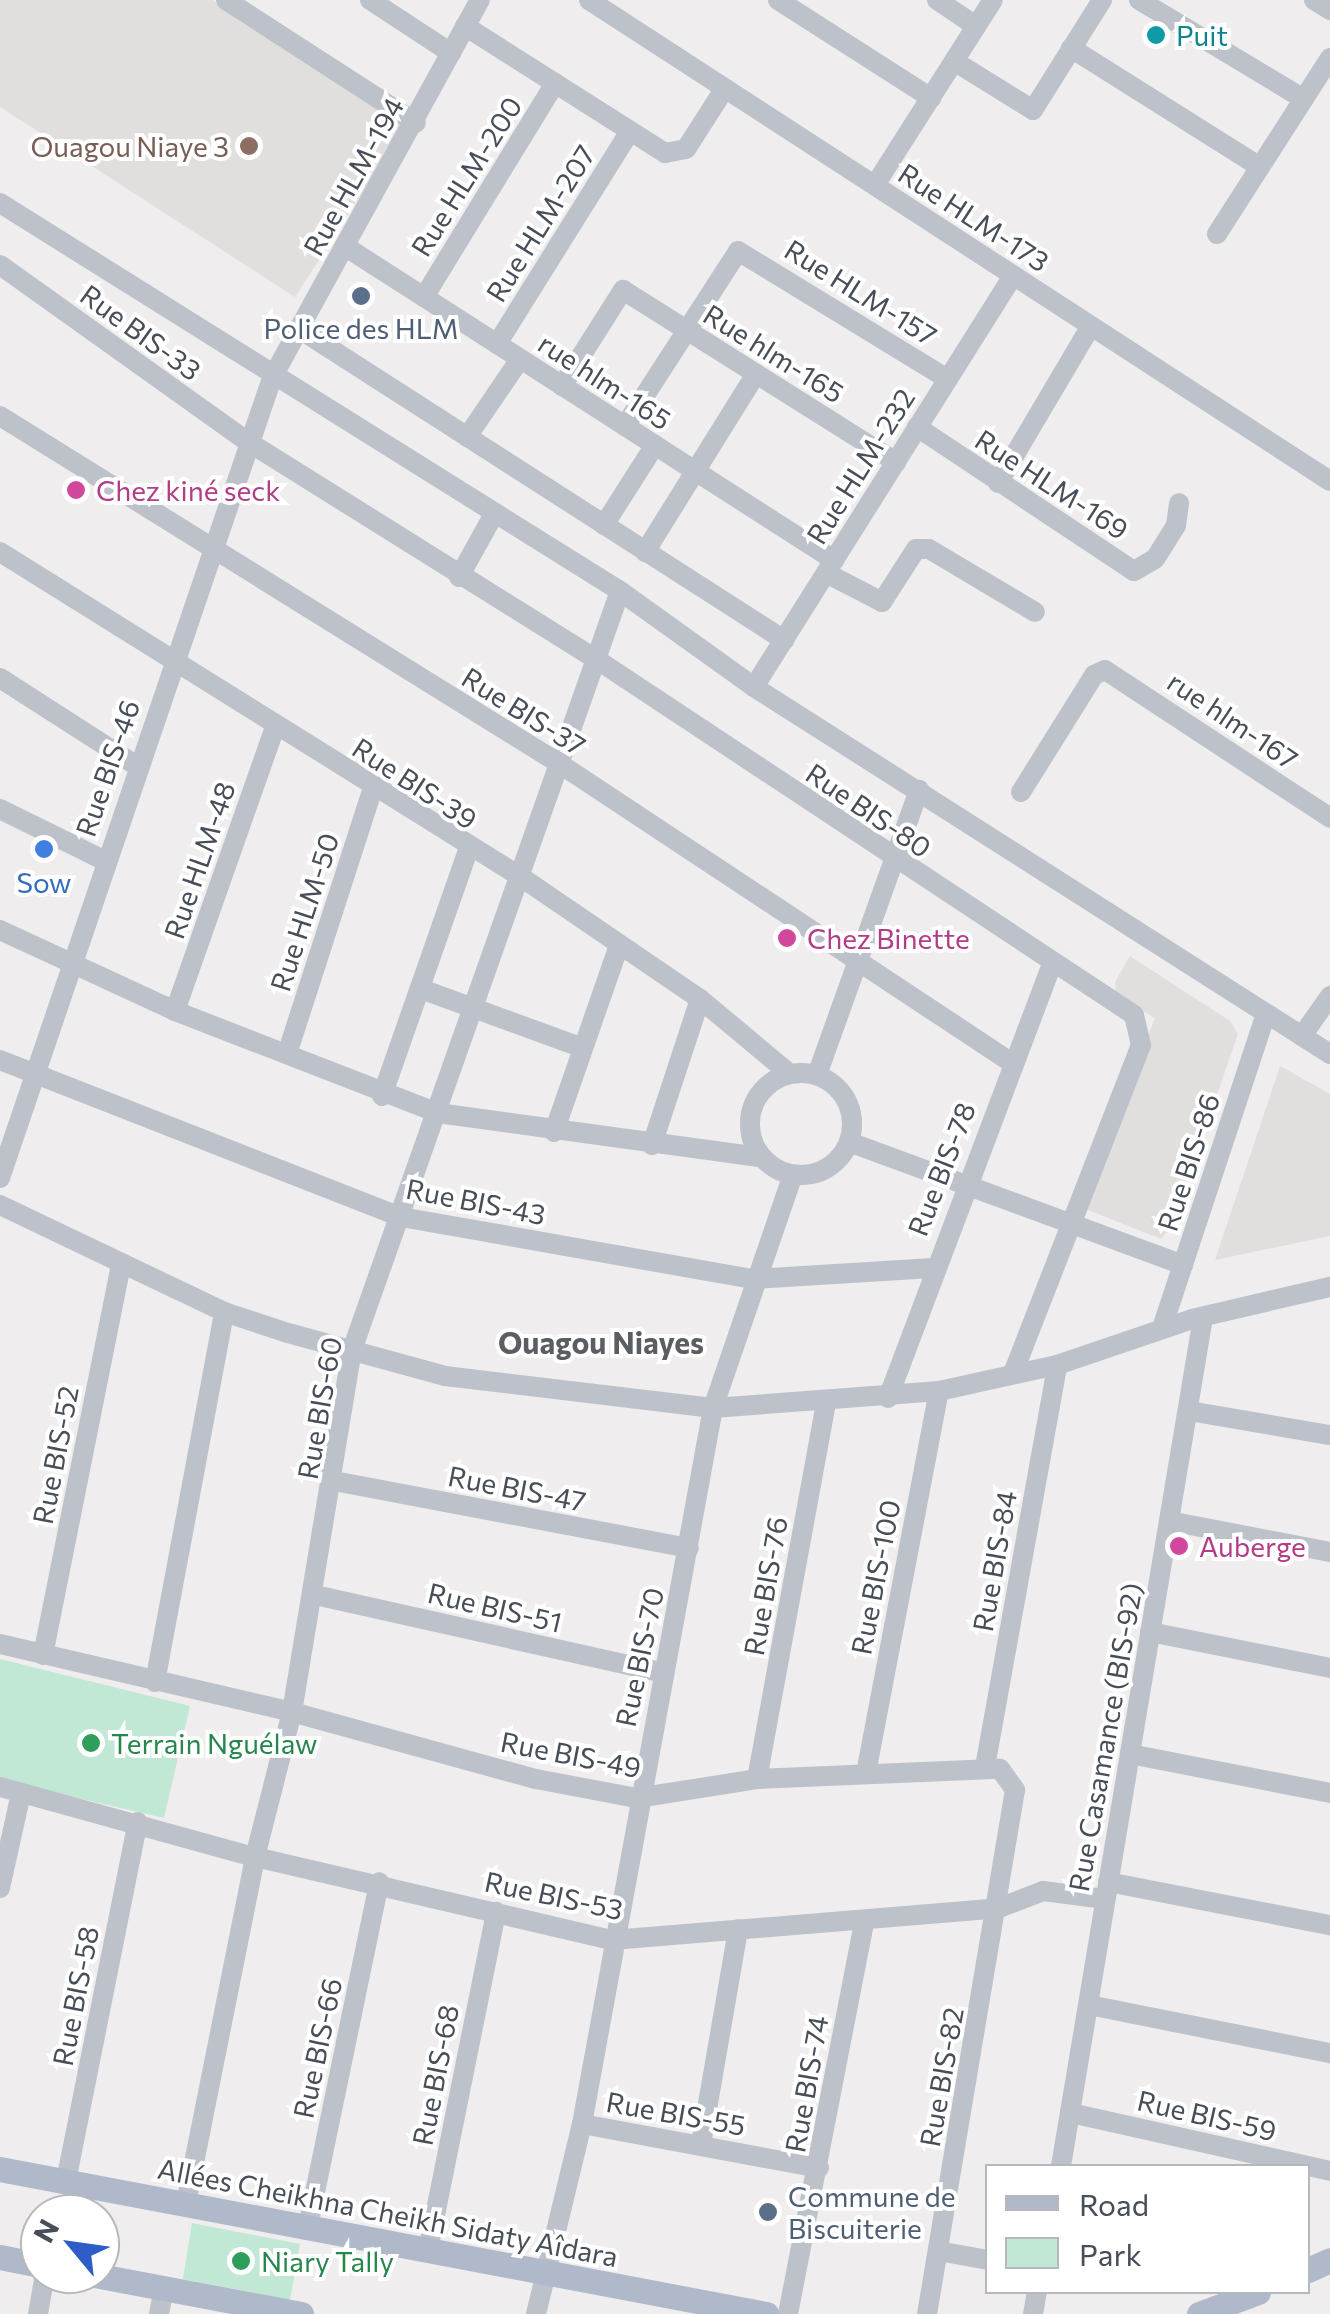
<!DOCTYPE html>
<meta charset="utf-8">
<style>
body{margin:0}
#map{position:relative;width:1330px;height:2314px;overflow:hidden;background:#efeded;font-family:Commissioner,sans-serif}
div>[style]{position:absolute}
.education>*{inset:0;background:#e0dfde}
.green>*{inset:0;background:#c0e8d5}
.minor>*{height:20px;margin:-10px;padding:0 10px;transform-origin:10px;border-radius:10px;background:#bdc2ca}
.minor>.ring{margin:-10px;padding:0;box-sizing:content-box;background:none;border:20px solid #bdc2ca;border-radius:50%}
.major>*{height:25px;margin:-12.5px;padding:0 12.5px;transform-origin:12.5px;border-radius:12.5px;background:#b0b9c9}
.dots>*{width:28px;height:28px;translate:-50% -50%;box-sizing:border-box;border:5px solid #fff;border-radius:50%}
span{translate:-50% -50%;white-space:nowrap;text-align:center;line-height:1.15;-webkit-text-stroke:8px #fff;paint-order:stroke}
.culture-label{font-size:28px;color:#0d838f}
.left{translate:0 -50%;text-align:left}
.education-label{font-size:28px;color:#785e54}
.right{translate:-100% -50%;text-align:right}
.street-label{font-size:28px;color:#484e58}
.service-label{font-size:28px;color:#4e5e75}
.hotel-label{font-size:28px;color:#b23c85}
.shop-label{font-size:28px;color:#366cbe}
.leisure-label{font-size:28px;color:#27864d}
.neighbourhood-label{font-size:30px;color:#5a5d61;font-weight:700}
.legend{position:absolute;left:985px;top:2164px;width:325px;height:130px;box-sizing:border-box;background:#fff;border:2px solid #b6b8bc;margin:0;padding:12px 18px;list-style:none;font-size:30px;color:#484e58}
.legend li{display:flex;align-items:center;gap:20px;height:50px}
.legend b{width:50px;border:2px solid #b6b8bc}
.north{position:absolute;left:20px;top:2194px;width:100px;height:100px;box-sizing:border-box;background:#fff;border:2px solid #b6b8bc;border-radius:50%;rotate:299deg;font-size:28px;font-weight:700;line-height:40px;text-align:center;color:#484e58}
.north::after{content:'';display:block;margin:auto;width:35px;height:45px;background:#2f5dc8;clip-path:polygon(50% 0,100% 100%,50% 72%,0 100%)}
</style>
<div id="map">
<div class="education">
<i style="clip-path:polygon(0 0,212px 0,406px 125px,295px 297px,0 107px)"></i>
<i style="clip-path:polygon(1130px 956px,1230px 1021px,1238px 1034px,1171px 1227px,1161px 1239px,1083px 1208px,1155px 1018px,1116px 994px,1115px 982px)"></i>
<i style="clip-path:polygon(1280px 1066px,1330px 1094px,1330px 1236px,1215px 1260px)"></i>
</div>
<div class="green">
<i style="clip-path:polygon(0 1659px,190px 1706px,164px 1818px,0 1780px)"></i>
<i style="clip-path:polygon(192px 2223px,300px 2244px,290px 2300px,183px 2279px)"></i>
</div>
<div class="minor">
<i style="left:226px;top:0;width:226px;rotate:32.9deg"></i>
<i style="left:370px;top:0;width:97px;rotate:33.2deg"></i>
<i style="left:589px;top:0;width:883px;rotate:32.99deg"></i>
<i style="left:778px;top:0;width:182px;rotate:32.6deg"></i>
<i style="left:937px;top:0;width:47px;rotate:33.7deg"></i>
<i style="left:1139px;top:0;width:192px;rotate:31deg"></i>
<i style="left:1314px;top:0;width:19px;rotate:32deg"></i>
<i style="left:465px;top:26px;width:237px;rotate:32.4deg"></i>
<i style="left:665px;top:153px;width:21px;rotate:-11deg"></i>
<i style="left:686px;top:149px;width:72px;rotate:-57.4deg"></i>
<i style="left:1071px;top:48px;width:223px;rotate:32.2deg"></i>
<i style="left:954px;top:61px;width:93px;rotate:31.8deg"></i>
<i style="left:1033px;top:110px;width:130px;rotate:-57.9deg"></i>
<i style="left:875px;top:185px;width:219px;rotate:-57.5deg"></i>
<i style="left:0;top:203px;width:731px;rotate:32.04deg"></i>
<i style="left:620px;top:591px;width:165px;rotate:35.6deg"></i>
<i style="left:754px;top:687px;width:683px;rotate:32.5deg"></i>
<i style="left:1217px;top:234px;width:209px;rotate:-57.3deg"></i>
<i style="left:346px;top:247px;width:580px;rotate:32.68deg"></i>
<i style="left:0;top:265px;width:307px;rotate:35.5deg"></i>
<i style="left:250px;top:443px;width:408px;rotate:32deg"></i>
<i style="left:596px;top:659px;width:645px;rotate:33.49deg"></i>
<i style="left:1134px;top:1015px;width:31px;rotate:77deg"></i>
<i style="left:1141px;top:1045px;width:353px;rotate:111.3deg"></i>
<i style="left:424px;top:297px;width:251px;rotate:-58.5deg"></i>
<i style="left:298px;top:328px;width:578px;rotate:32.7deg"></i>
<i style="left:497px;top:344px;width:251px;rotate:-58deg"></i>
<i style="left:562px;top:386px;width:114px;rotate:-57.6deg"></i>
<i style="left:623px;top:290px;width:323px;rotate:32.2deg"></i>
<i style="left:0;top:416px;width:659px;rotate:31.86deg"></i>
<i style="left:560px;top:764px;width:542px;rotate:33.48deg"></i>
<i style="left:625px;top:426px;width:208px;rotate:-57.1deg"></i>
<i style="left:738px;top:251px;width:246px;rotate:31.4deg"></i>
<i style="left:917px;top:427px;width:260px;rotate:33.6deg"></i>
<i style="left:1134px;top:571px;width:24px;rotate:-30deg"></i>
<i style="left:1155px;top:559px;width:40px;rotate:-58deg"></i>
<i style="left:1176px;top:525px;width:22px;rotate:-82deg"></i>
<i style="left:467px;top:437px;width:94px;rotate:-55.8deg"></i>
<i style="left:998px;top:483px;width:182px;rotate:-59.4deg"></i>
<i style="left:604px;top:525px;width:95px;rotate:-57.5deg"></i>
<i style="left:0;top:552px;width:614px;rotate:31.96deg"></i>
<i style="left:521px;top:877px;width:217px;rotate:34.3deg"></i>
<i style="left:700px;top:999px;width:117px;rotate:39.8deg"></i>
<i style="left:645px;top:552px;width:210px;rotate:-58.1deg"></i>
<i style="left:826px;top:573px;width:63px;rotate:27.4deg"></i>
<i style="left:882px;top:602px;width:63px;rotate:-57.3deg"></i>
<i style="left:916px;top:549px;width:13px"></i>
<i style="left:929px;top:549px;width:123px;rotate:30.7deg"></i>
<i style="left:459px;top:577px;width:72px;rotate:-60.9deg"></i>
<i style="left:0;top:678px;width:163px;rotate:32.7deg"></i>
<i style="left:754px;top:687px;width:486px;rotate:-57.8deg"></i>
<i style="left:1021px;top:792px;width:138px;rotate:-58deg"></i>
<i style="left:1094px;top:675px;width:12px;rotate:-24deg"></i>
<i style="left:1105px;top:670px;width:269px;rotate:33.3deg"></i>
<i style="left:0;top:809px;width:117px;rotate:26.3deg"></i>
<i style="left:0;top:930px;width:193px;rotate:24.8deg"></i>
<i style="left:175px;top:1011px;width:282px;rotate:21.2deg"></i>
<i style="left:438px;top:1113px;width:326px;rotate:7.8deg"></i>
<i style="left:421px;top:989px;width:172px;rotate:20deg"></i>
<i style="left:175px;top:1011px;width:301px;rotate:-70.6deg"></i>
<i style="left:1302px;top:1036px;width:49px;rotate:-55deg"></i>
<i style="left:287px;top:1054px;width:281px;rotate:-72.1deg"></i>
<i style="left:0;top:1060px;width:431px;rotate:21.4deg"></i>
<i style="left:401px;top:1217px;width:357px;rotate:10deg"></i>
<i style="left:753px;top:1279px;width:180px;rotate:-3.5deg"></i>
<i class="ring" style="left:750px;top:1073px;width:82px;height:82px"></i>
<i style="left:817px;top:1075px;width:303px;rotate:-70.3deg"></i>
<i style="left:382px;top:1096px;width:261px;rotate:-70.7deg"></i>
<i style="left:554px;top:1132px;width:195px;rotate:-70.8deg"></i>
<i style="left:849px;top:1142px;width:356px;rotate:20.2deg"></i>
<i style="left:652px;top:1145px;width:154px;rotate:-71.8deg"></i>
<i style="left:0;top:1178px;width:845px;rotate:-71.22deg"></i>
<i style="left:272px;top:378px;width:431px;rotate:-61.2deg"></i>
<i style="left:0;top:1205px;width:248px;rotate:25.5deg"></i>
<i style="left:224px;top:1312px;width:67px;rotate:18.2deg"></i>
<i style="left:288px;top:1333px;width:163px;rotate:15.3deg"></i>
<i style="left:445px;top:1376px;width:270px;rotate:6.8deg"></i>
<i style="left:713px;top:1408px;width:227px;rotate:-4.3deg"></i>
<i style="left:939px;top:1391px;width:121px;rotate:-12.4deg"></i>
<i style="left:1057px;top:1365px;width:143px;rotate:-18.8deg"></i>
<i style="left:1192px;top:1319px;width:142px;rotate:-13.1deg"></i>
<i style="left:1162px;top:1328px;width:331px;rotate:-71.7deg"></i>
<i style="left:888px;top:1398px;width:465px;rotate:-69.3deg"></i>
<i style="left:1189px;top:1411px;width:143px;rotate:9.7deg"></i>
<i style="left:334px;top:1481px;width:361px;rotate:10.7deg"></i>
<i style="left:1169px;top:1521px;width:164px;rotate:10.9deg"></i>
<i style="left:315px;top:1595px;width:358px;rotate:12.6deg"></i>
<i style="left:1150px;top:1632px;width:184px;rotate:11.3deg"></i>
<i style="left:0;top:1644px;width:300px;rotate:13.1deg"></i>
<i style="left:292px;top:1712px;width:253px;rotate:15.4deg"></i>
<i style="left:536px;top:1779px;width:103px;rotate:10.7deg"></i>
<i style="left:637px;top:1798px;width:121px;rotate:-9deg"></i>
<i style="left:757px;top:1779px;width:243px;rotate:-2.4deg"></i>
<i style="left:1000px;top:1769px;width:26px;rotate:54deg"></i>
<i style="left:1015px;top:1790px;width:531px;rotate:99.53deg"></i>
<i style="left:43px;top:1655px;width:397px;rotate:-78.7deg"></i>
<i style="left:155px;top:1682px;width:376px;rotate:-79.4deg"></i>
<i style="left:1130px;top:1754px;width:204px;rotate:11deg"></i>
<i style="left:985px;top:1767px;width:408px;rotate:-79.8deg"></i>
<i style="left:866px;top:1773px;width:389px;rotate:-79.2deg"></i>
<i style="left:757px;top:1779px;width:382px;rotate:-79.6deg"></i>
<i style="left:0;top:1787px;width:264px;rotate:15.4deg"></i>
<i style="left:255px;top:1857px;width:367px;rotate:13.1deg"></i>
<i style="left:612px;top:1940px;width:388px;rotate:-4.7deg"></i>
<i style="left:999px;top:1908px;width:47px;rotate:-21.1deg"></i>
<i style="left:1043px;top:1891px;width:63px;rotate:7.4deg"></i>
<i style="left:1108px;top:1882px;width:226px;rotate:11deg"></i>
<i style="left:0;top:1888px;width:97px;rotate:-77.5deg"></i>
<i style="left:1089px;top:2005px;width:246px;rotate:11.3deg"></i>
<i style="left:1071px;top:2113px;width:265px;rotate:12.6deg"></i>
<i style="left:582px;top:2124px;width:241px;rotate:10.5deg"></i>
<i style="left:701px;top:2144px;width:218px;rotate:-80.2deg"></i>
<i style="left:1061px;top:2166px;width:861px;rotate:-80.5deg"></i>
<i style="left:66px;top:2181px;width:366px;rotate:-78.7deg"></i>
<i style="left:186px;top:2203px;width:353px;rotate:-78.7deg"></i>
<i style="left:255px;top:1857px;width:150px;rotate:-75.7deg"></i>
<i style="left:292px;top:1712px;width:367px;rotate:-80.6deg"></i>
<i style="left:352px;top:1350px;width:805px;rotate:-70.55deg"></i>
<i style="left:308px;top:2226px;width:351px;rotate:-78.3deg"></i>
<i style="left:428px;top:2250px;width:345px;rotate:-78.6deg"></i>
<i style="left:938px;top:2251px;width:51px;rotate:10.2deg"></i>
<i style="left:38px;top:2314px;width:41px;rotate:-80.1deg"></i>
<i style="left:159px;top:2314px;width:26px;rotate:-79deg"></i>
<i style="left:536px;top:2314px;width:195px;rotate:-76.4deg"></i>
<i style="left:582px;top:2124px;width:728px;rotate:-79.63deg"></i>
<i style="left:713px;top:1408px;width:244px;rotate:-71.1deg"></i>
<i style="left:788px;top:2314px;width:398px;rotate:-79deg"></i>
<i style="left:1033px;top:2314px;width:22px;rotate:-80deg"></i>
</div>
<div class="major">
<i style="left:0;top:2169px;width:780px;rotate:10.72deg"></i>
<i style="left:0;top:2257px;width:41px;rotate:11.3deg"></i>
<i style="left:1308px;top:2270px;width:24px;rotate:-24deg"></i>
<i style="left:89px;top:2274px;width:216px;rotate:10.7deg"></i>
<i style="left:1199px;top:2314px;width:63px;rotate:-20.4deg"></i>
</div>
<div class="dots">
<i style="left:1156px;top:35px;background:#0f9aa8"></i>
<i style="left:249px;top:146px;background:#8d6e63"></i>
<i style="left:361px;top:296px;background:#5c6f8a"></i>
<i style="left:76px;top:490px;background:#d1479c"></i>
<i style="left:44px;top:849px;background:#3f7fe0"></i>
<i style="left:787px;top:938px;background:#d1479c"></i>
<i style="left:1179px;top:1546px;background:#d1479c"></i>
<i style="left:91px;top:1743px;background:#2e9e5b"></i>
<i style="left:768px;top:2212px;background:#5c6f8a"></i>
<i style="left:241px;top:2261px;background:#2e9e5b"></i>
</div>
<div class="culture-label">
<span class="left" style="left:1176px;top:35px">Puit</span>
</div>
<div class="education-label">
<span class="right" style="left:229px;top:146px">Ouagou Niaye 3</span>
</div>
<div class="street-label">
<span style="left:353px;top:176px;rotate:-61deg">Rue HLM-194</span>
<span style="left:466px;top:176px;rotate:-58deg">Rue HLM-200</span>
<span style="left:974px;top:217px;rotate:33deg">Rue HLM-173</span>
<span style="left:540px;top:223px;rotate:-58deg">Rue HLM-207</span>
<span style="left:861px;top:292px;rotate:32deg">Rue HLM-157</span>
<span style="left:141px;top:332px;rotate:36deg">Rue BIS-33</span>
<span style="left:774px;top:353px;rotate:32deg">Rue hlm-165</span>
<span style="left:605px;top:381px;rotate:33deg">rue hlm-165</span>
<span style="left:860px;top:466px;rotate:-58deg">Rue HLM-232</span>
<span style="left:1052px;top:484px;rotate:33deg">Rue HLM-169</span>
<span style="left:524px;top:711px;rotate:32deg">Rue BIS-37</span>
<span style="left:1233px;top:720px;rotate:34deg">rue hlm-167</span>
<span style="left:107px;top:768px;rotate:-71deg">Rue BIS-46</span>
<span style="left:415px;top:783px;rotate:33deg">Rue BIS-39</span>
<span style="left:869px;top:810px;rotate:34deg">Rue BIS-80</span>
<span style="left:199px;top:860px;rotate:-71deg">Rue HLM-48</span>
<span style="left:304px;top:912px;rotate:-72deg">Rue HLM-50</span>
<span style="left:1188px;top:1162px;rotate:-72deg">Rue BIS-86</span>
<span style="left:941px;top:1169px;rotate:-69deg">Rue BIS-78</span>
<span style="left:476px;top:1201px;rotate:11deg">Rue BIS-43</span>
<span style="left:319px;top:1408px;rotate:-80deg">Rue BIS-60</span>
<span style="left:55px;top:1455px;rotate:-79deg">Rue BIS-52</span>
<span style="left:517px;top:1488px;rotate:11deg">Rue BIS-47</span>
<span style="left:994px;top:1561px;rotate:-80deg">Rue BIS-84</span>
<span style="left:875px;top:1577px;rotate:-79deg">Rue BIS-100</span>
<span style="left:765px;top:1586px;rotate:-80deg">Rue BIS-76</span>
<span style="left:495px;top:1607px;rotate:13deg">Rue BIS-51</span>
<span style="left:639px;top:1657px;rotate:-78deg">Rue BIS-70</span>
<span style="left:1105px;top:1737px;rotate:-80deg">Rue Casamance (BIS-92)</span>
<span style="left:571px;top:1754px;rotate:11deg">Rue BIS-49</span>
<span style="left:554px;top:1895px;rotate:12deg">Rue BIS-53</span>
<span style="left:75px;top:1996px;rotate:-79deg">Rue BIS-58</span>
<span style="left:317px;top:2048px;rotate:-78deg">Rue BIS-66</span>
<span style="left:435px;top:2075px;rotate:-79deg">Rue BIS-68</span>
<span style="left:941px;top:2077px;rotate:-80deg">Rue BIS-82</span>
<span style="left:806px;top:2084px;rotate:-80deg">Rue BIS-74</span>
<span style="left:676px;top:2113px;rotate:10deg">Rue BIS-55</span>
<span style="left:1207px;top:2115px;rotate:13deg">Rue BIS-59</span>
<span style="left:388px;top:2212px;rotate:11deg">Allées Cheikhna Cheikh Sidaty Aîdara</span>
</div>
<div class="service-label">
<span style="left:361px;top:328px">Police des HLM</span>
<span class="left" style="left:788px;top:2212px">Commune de<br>Biscuiterie</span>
</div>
<div class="hotel-label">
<span class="left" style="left:96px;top:490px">Chez kiné seck</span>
<span class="left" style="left:807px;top:938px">Chez Binette</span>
<span class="left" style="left:1199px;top:1546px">Auberge</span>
</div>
<div class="shop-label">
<span style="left:44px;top:882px">Sow</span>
</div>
<div class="leisure-label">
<span class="left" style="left:111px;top:1743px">Terrain Nguélaw</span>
<span class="left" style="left:261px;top:2261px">Niary Tally</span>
</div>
<div class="neighbourhood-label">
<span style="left:601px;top:1342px">Ouagou Niayes</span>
</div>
<ul class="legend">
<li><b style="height:12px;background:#b0b9c9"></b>Road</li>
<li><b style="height:28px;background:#c0e8d5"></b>Park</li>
</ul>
<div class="north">N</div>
</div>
